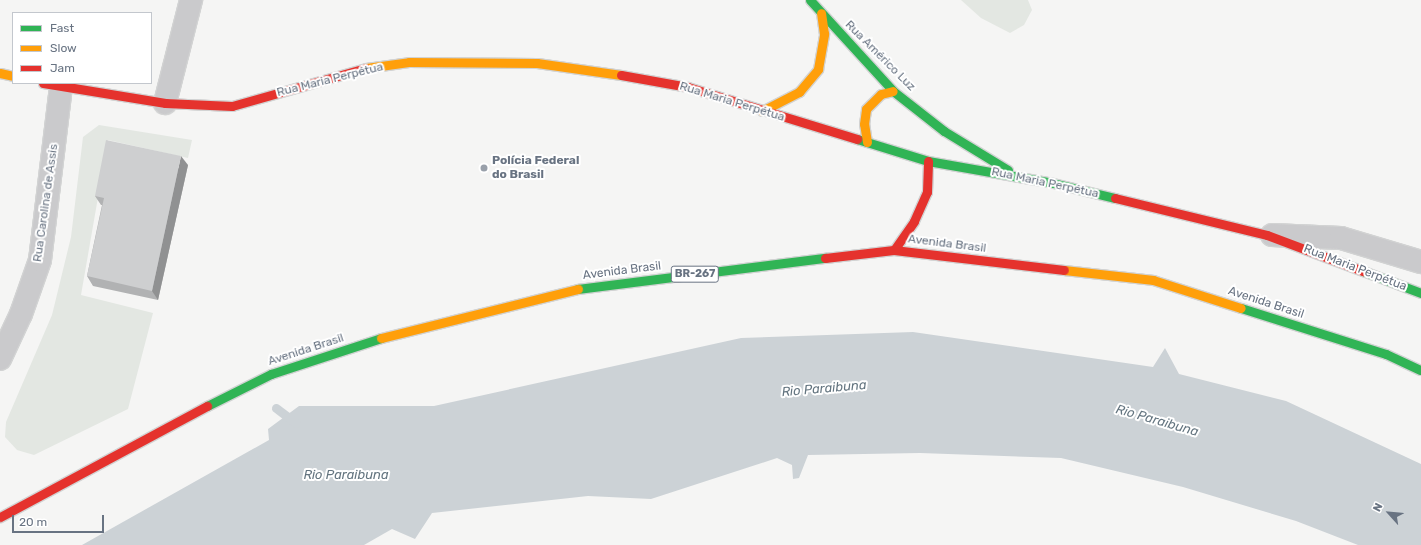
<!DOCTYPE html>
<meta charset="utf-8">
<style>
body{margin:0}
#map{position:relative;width:1421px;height:545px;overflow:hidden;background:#f5f5f4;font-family:Rubik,sans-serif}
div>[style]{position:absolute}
.green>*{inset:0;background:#e3e7e2}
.water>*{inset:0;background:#ccd2d6}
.stream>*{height:9px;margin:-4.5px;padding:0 4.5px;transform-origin:4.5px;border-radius:4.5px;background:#ccd2d6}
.roads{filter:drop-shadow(1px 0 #d2d3d3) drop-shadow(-1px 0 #d2d3d3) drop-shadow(0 1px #d2d3d3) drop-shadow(0 -1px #d2d3d3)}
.street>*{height:22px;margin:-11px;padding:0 11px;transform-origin:11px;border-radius:11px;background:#cacacc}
.fast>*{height:9px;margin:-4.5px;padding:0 4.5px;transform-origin:4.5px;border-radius:4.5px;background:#30b455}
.slow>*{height:9px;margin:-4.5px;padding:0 4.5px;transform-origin:4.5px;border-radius:4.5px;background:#ff9f0a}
.jam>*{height:9px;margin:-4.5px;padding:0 4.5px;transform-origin:4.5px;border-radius:4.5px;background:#e5322d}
.wall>*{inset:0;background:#b1b2b3}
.shaded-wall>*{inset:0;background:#909192}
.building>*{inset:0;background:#cecfd0}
.dots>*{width:11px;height:11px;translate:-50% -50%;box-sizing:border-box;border:2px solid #fff;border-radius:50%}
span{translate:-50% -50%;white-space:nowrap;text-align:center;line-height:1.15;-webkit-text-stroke:4px #fff;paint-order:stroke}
.shield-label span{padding:1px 3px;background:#fff;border:1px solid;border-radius:3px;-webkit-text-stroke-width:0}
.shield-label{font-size:11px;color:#687382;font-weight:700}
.street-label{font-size:12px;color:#687382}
.poi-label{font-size:12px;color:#687382;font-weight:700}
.left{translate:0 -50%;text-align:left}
.water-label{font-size:13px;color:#63747f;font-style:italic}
.legend{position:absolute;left:12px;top:12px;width:140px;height:72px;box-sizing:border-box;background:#fff;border:1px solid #c3c7cd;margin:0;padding:5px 7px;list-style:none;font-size:12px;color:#687382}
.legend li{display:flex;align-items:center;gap:8px;height:20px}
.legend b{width:20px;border:1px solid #c3c7cd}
.north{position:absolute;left:1369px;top:493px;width:40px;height:40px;-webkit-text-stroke:3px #fff;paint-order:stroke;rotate:297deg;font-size:11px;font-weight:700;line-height:16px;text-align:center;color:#687382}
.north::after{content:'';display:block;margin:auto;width:14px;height:18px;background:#687382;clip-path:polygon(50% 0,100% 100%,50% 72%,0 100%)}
.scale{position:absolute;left:12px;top:515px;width:92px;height:18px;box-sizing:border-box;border:2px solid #687382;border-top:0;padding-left:5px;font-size:12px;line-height:14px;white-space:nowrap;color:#687382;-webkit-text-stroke:3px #fff;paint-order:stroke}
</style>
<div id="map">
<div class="green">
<i style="clip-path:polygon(961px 0,1028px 0,1032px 10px,1024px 25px,1010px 33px,981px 18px)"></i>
<i style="clip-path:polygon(99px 125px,192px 140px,188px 158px,108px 140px,81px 295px,153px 313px,128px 409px,34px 455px,17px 450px,5px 437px,6px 422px,52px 315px,71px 237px,83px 137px)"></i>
</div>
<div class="water">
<i style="clip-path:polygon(913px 332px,1153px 367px,1165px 348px,1179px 374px,1286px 401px,1421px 464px,1421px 545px,1358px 545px,1296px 521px,1183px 487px,1061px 458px,920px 453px,808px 455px,799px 478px,793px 479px,792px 465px,777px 458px,651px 499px,588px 496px,432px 513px,415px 539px,392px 529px,364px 545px,82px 545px,269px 440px,268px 429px,299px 406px,434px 406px,741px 338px)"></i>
</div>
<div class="stream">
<i style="left:276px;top:408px;width:25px;rotate:37deg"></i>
</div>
<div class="roads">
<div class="street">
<i style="left:165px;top:103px;width:106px;rotate:-75.8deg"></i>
<i style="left:1272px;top:235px;width:69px;rotate:2.5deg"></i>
<i style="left:1341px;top:238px;width:84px;rotate:16.7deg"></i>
<i style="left:0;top:359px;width:50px;rotate:-65deg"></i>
<i style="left:21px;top:314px;width:57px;rotate:-70.6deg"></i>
<i style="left:40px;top:260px;width:174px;rotate:-83.1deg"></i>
</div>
<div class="fast">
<i style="left:810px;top:0;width:123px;rotate:47.6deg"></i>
<i style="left:893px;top:91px;width:65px;rotate:38.1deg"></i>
<i style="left:944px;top:131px;width:75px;rotate:31.4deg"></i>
<i style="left:857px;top:139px;width:74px;rotate:17.2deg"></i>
<i style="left:928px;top:161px;width:127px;rotate:10deg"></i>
<i style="left:1053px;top:183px;width:64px;rotate:13.6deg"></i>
<i style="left:1363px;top:271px;width:62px;rotate:20.8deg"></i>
<i style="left:578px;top:289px;width:249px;rotate:-7.2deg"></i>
<i style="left:1241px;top:308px;width:152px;rotate:17.6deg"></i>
<i style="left:1386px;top:354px;width:38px;rotate:25deg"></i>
<i style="left:207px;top:406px;width:72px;rotate:-26.6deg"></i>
<i style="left:271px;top:374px;width:116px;rotate:-18.1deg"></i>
</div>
<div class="slow">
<i style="left:366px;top:68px;width:43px;rotate:-7.9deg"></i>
<i style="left:409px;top:62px;width:128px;rotate:0.4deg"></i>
<i style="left:537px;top:63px;width:85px;rotate:8.1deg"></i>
<i style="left:0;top:73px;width:13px;rotate:13deg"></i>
<i style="left:762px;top:111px;width:42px;rotate:-27.2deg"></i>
<i style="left:799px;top:92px;width:30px;rotate:-50deg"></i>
<i style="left:818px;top:69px;width:36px;rotate:-80deg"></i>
<i style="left:824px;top:34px;width:21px;rotate:-98deg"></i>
<i style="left:867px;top:142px;width:18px;rotate:-99deg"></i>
<i style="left:864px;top:124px;width:15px;rotate:-82deg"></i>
<i style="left:866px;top:109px;width:21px;rotate:-45deg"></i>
<i style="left:881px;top:94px;width:12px;rotate:-14deg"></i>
<i style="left:1064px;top:270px;width:90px;rotate:6.4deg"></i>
<i style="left:1153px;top:280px;width:92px;rotate:17.7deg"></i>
<i style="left:381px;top:338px;width:203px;rotate:-14deg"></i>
</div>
<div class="jam">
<i style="left:621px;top:75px;width:68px;rotate:10.2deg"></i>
<i style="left:688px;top:87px;width:177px;rotate:17.1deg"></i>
<i style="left:43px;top:83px;width:124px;rotate:9.3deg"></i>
<i style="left:165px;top:103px;width:67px;rotate:2.6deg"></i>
<i style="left:232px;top:106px;width:139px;rotate:-15.8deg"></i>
<i style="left:1115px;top:198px;width:156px;rotate:13.7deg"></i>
<i style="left:1267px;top:235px;width:103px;rotate:20.6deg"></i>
<i style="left:894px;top:250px;width:35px;rotate:-55deg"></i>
<i style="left:914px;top:221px;width:32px;rotate:-66deg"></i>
<i style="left:927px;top:192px;width:31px;rotate:-88deg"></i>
<i style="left:825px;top:258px;width:69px;rotate:-6.6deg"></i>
<i style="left:894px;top:250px;width:171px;rotate:6.7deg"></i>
<i style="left:0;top:517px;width:235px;rotate:-28.2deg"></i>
</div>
</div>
<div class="wall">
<i style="clip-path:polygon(188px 165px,158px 300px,93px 286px,87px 276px,102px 205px,101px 205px,95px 196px)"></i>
</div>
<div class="shaded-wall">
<i style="clip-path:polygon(181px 156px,188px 165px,158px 300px,152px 291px)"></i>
</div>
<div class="building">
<i style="clip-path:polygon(106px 140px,181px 156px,152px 291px,87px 276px,104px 198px,95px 196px)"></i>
</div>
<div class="dots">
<i style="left:484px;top:168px;background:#99a0aa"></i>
</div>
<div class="shield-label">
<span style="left:695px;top:274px">BR-267</span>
</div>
<div class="street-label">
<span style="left:880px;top:56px;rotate:45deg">Rua Américo Luz</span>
<span style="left:330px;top:80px;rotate:-14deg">Rua Maria Perpétua</span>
<span style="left:732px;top:102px;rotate:17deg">Rua Maria Perpétua</span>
<span style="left:1045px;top:183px;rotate:12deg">Rua Maria Perpétua</span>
<span style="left:46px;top:203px;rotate:-82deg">Rua Carolina de Assis</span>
<span style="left:947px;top:244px;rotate:7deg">Avenida Brasil</span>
<span style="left:1355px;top:268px;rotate:21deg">Rua Maria Perpétua</span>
<span style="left:622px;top:271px;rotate:-7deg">Avenida Brasil</span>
<span style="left:1266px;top:303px;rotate:18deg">Avenida Brasil</span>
<span style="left:306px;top:350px;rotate:-18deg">Avenida Brasil</span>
</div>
<div class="poi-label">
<span class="left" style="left:492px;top:168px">Polícia Federal<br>do Brasil</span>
</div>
<div class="water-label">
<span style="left:824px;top:389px;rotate:-5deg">Rio Paraibuna</span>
<span style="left:1157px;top:421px;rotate:16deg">Rio Paraibuna</span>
<span style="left:346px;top:475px">Rio Paraibuna</span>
</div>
<ul class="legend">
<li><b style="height:5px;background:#30b455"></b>Fast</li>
<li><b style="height:5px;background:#ff9f0a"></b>Slow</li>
<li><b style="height:5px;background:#e5322d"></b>Jam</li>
</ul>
<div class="north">N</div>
<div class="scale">20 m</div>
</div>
